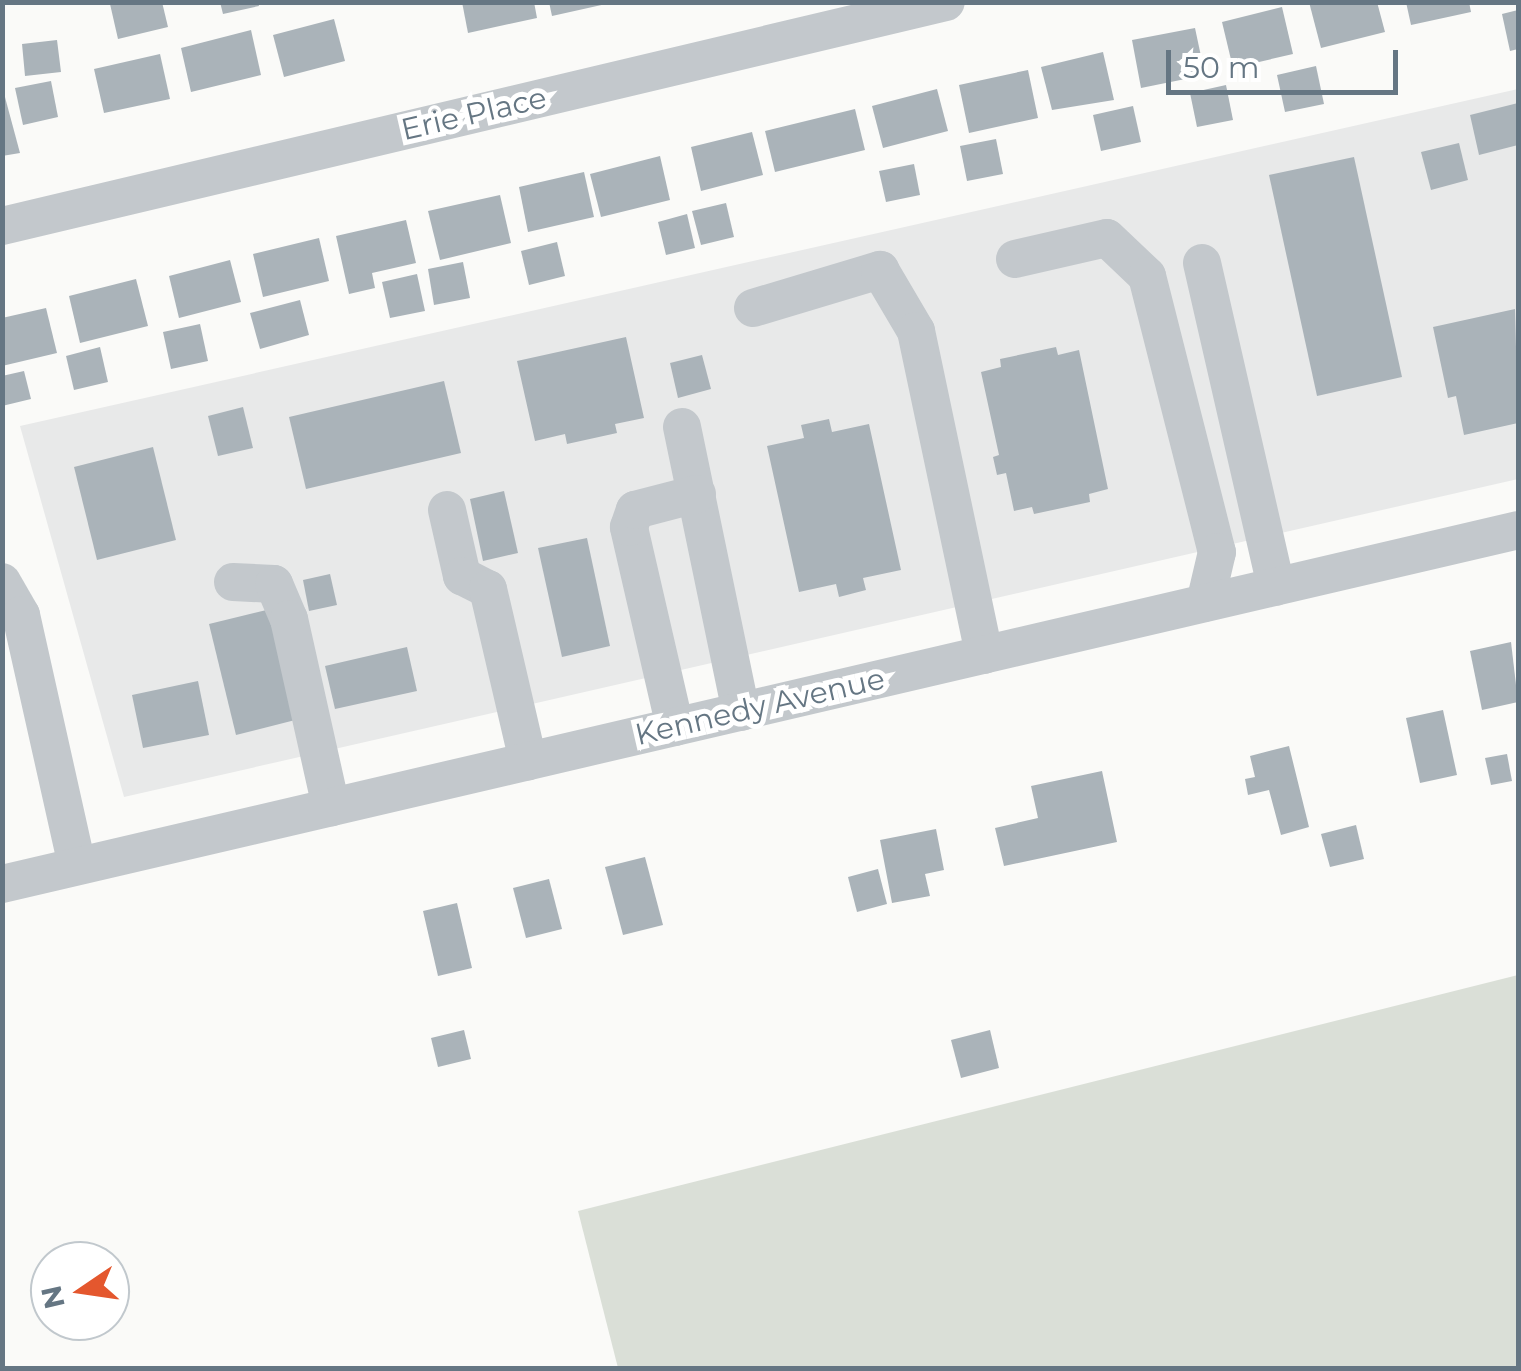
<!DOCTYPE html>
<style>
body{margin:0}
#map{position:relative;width:1521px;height:1371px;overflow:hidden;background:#fafaf8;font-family:Montserrat,sans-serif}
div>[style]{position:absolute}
.built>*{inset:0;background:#e8e9e9}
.green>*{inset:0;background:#dadfd7}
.building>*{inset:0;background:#aab3b9}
.minor>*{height:38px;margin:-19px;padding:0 19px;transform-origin:19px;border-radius:19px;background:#c3c8cc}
span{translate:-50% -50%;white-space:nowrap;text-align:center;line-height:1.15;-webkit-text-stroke:10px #fff;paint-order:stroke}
.street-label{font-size:30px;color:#657683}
.frame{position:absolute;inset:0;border:5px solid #657683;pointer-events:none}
.north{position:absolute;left:30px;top:1241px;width:100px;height:100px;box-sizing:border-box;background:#fff;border:2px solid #c1c8cd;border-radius:50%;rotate:257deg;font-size:28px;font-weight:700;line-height:40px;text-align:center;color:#657683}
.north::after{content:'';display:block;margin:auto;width:35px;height:45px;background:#e4572e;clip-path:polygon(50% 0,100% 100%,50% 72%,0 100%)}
.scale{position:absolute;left:1166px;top:50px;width:232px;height:45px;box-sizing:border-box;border:5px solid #657683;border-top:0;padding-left:12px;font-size:30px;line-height:35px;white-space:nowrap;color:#657683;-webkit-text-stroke:8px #fff;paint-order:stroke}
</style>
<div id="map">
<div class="built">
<i style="clip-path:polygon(1518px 89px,1518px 479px,124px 797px,20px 426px)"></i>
</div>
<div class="green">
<i style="clip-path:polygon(1518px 975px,1518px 1368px,618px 1368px,578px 1211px)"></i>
</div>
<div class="building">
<i style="clip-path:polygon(162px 2px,168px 27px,118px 39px,110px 4px)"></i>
<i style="clip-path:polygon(220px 2px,258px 2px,259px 6px,223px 14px)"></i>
<i style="clip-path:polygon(462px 2px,534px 2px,537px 18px,468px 33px)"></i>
<i style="clip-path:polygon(549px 2px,606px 2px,606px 4px,552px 16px)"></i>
<i style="clip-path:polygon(1309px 2px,1377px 2px,1385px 32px,1321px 48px)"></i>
<i style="clip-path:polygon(1406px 2px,1469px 2px,1471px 12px,1411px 25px)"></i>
<i style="clip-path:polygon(1282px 7px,1293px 54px,1233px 68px,1222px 22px)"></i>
<i style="clip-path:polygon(1518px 10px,1518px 49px,1510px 51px,1502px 14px)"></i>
<i style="clip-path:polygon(334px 19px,345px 61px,284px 77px,273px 35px)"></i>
<i style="clip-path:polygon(1195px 28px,1205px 75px,1141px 88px,1132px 40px)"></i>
<i style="clip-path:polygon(251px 30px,261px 75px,191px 92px,181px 48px)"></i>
<i style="clip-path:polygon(57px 40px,61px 72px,25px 76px,22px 44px)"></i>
<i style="clip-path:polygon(1103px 52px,1114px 100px,1052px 110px,1041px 67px)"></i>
<i style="clip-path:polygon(160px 54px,170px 99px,104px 113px,94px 69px)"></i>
<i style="clip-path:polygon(1316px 66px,1324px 104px,1285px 112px,1277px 75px)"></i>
<i style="clip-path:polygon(1028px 70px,1038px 118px,969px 133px,959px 85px)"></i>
<i style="clip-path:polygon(51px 81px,58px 117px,23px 125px,15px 88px)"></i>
<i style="clip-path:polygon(1226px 85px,1233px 120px,1197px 127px,1190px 93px)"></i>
<i style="clip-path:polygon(2px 86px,20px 153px,2px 156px)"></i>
<i style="clip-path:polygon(937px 89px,948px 131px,883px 148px,872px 106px)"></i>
<i style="clip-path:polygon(1518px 103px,1518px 145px,1479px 155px,1470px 115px)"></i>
<i style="clip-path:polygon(1133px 106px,1141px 142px,1101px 151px,1093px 115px)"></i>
<i style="clip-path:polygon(855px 109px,865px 150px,775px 172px,765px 131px)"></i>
<i style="clip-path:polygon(752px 132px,763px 175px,701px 191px,691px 147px)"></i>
<i style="clip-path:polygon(996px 139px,1003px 174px,967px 181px,960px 146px)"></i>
<i style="clip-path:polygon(1459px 143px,1468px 180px,1431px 190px,1421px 152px)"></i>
<i style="clip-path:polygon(660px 156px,670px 200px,601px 217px,590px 174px)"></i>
<i style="clip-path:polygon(1354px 157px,1402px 377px,1317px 396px,1269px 175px)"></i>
<i style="clip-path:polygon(914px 164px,920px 195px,886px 202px,879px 171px)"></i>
<i style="clip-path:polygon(584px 172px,594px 217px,528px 232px,519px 187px)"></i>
<i style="clip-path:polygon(500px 195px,511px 243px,440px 260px,428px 211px)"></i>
<i style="clip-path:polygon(726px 203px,734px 237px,701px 245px,692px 211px)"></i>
<i style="clip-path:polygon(687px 214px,695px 248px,666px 255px,658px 222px)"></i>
<i style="clip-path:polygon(406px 220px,416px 263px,372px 273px,375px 288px,349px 294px,336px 236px)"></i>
<i style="clip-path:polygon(319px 238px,329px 281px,263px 297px,253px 254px)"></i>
<i style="clip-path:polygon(557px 242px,565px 276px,529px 285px,521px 251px)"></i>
<i style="clip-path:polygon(230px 260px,241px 302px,179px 318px,169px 276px)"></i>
<i style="clip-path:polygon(463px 262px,470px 298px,434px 305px,428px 269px)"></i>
<i style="clip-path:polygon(417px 274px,425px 311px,390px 318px,382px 282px)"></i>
<i style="clip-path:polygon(136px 279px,148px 326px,80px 343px,69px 296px)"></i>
<i style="clip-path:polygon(300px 300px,309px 335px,260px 349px,250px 313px)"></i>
<i style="clip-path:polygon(46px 308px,57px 353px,2px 366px,2px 318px)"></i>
<i style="clip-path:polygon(1515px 309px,1518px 423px,1464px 435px,1456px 396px,1448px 398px,1433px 327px)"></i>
<i style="clip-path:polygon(200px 324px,208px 361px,171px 369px,163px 332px)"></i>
<i style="clip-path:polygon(626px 337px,644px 418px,615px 424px,617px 433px,567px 444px,565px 434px,535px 441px,517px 361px)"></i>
<i style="clip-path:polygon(100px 347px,108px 382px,74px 390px,66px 356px)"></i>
<i style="clip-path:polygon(1056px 347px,1058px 355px,1079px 350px,1108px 489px,1089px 494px,1090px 502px,1034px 514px,1032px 507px,1014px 511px,1006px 473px,997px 475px,993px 457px,999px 455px,981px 372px,1001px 367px,1000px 359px)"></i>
<i style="clip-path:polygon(702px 355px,711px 389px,678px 398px,670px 363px)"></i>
<i style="clip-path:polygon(24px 371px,31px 399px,2px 406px,2px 376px)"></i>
<i style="clip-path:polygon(444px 381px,461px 453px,306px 489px,289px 417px)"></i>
<i style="clip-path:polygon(243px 407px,253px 448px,218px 456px,208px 416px)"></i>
<i style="clip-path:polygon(829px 419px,832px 432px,869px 424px,901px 570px,863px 578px,866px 590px,839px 597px,836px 584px,799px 592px,767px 446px,804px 438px,801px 425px)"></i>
<i style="clip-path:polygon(153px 447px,176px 540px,97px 560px,74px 467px)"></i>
<i style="clip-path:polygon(504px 491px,518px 553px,483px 561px,470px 499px)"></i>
<i style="clip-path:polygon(587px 538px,610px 646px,562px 657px,538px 548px)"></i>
<i style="clip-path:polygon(330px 574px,337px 605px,309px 611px,303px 580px)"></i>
<i style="clip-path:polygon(279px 607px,307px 717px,236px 735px,209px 624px)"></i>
<i style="clip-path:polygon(1511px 642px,1518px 702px,1482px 710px,1470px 651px)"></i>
<i style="clip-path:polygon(407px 647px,417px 691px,335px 709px,325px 666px)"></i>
<i style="clip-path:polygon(198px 681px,209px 735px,143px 748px,132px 695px)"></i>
<i style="clip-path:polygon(1443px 710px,1457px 775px,1420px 783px,1406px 718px)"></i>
<i style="clip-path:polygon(1289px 746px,1309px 827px,1281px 835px,1269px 790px,1248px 795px,1245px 779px,1255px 777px,1250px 756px)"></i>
<i style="clip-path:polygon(1507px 754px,1512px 781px,1491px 785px,1485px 758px)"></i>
<i style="clip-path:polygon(1102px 771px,1117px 842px,1004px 866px,995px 828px,1038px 818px,1031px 786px)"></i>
<i style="clip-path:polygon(1356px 825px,1364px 859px,1330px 867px,1321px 834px)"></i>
<i style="clip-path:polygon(936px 829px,944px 870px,925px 874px,930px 896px,892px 903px,880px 840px)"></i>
<i style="clip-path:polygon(645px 857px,663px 925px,623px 935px,605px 867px)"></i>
<i style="clip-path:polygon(878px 869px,887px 904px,857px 912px,848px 877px)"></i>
<i style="clip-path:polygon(549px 879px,562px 929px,526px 938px,513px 888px)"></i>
<i style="clip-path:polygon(457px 903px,472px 968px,438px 976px,423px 911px)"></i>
<i style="clip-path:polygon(464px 1030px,471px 1059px,438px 1067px,431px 1038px)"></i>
<i style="clip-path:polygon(990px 1030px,999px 1068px,961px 1078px,951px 1040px)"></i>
</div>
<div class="minor">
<i style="left:2px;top:226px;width:970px;rotate:-13.35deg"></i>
<i style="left:1015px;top:259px;width:94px;rotate:-12.9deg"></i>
<i style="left:1107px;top:238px;width:55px;rotate:43.5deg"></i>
<i style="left:1147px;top:276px;width:285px;rotate:75.8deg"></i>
<i style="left:1217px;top:552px;width:52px;rotate:103.2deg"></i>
<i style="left:1202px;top:263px;width:332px;rotate:77.1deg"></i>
<i style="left:753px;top:308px;width:133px;rotate:-16.7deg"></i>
<i style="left:880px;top:270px;width:71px;rotate:59.5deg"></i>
<i style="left:916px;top:331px;width:331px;rotate:78.1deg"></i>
<i style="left:682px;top:427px;width:291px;rotate:78.3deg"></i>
<i style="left:447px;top:510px;width:68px;rotate:77.2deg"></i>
<i style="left:462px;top:576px;width:29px;rotate:27deg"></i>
<i style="left:488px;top:589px;width:177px;rotate:76.9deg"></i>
<i style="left:2px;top:582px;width:38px;rotate:60deg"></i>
<i style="left:21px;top:615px;width:257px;rotate:77.4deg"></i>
<i style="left:233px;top:582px;width:41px;rotate:2.8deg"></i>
<i style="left:274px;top:584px;width:38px;rotate:67deg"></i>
<i style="left:289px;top:619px;width:193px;rotate:77.4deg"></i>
<i style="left:675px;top:727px;width:205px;rotate:-103deg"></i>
<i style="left:629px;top:527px;width:18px;rotate:-71deg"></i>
<i style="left:635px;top:510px;width:64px;rotate:-14.5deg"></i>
<i style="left:2px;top:884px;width:1557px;rotate:-13.14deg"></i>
</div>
<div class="street-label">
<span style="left:474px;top:114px;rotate:-13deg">Erie Place</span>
<span style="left:760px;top:707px;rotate:-13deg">Kennedy Avenue</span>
</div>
<div class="frame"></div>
<div class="north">N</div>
<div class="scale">50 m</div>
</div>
